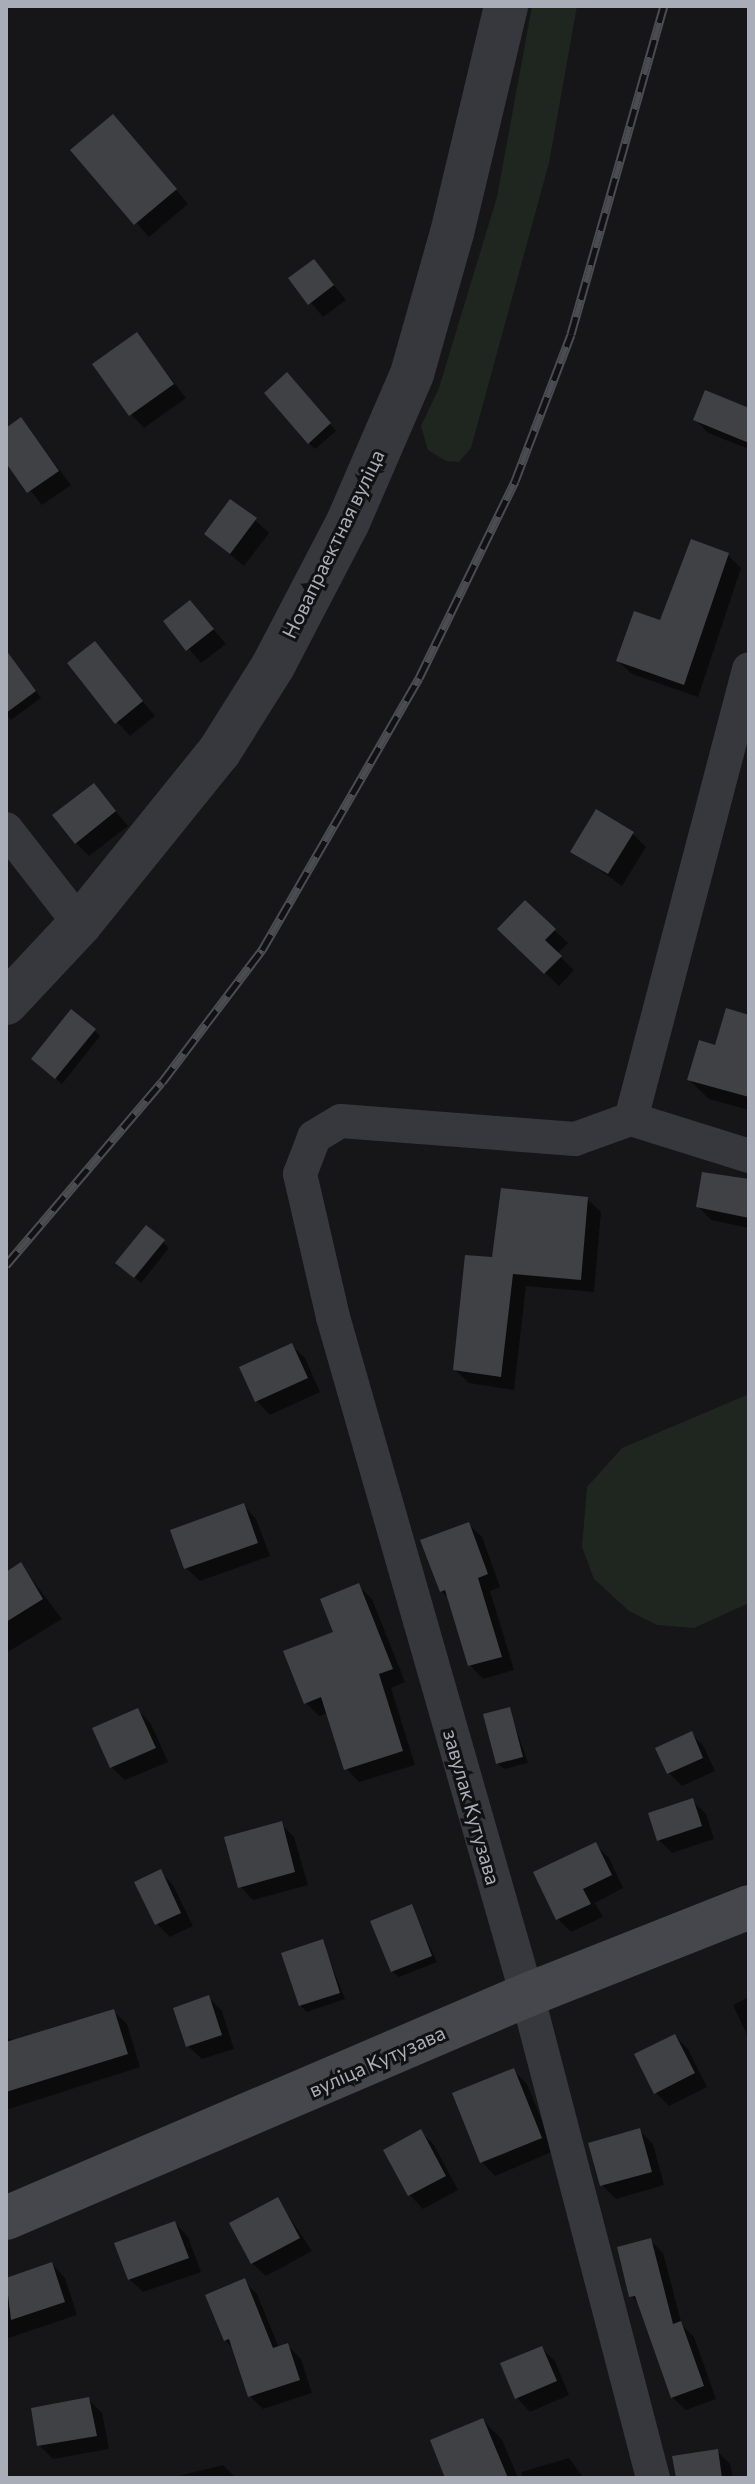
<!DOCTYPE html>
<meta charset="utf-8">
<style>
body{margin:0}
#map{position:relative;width:755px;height:2484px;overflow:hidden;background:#161618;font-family:Commissioner,sans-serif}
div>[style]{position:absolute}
.green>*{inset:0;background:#1e261f}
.shadow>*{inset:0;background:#0007}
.building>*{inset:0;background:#404145}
.minor>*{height:34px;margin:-17px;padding:0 17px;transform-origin:17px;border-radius:17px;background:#37383d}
.tertiary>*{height:44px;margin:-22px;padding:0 22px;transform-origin:22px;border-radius:22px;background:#37383d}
.secondary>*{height:44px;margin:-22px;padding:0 22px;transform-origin:22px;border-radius:22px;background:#45474d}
.rail>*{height:9px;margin-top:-4.5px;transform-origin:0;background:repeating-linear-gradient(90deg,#111113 0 18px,#4a4c52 0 36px);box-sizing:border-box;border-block:2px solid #4a4c52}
span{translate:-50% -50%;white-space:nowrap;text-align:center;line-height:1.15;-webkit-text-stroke:6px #111113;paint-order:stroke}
.street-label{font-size:20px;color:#a8adb8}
.frame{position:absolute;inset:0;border:8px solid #a8adb8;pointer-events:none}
</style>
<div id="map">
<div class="green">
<i style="clip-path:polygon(532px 6px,577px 6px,549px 163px,471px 448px,459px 462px,446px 461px,428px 450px,421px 426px,439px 388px,497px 197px)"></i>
<i style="clip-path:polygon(749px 1394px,749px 1603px,694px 1628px,657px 1625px,629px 1611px,594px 1579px,582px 1547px,587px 1487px,622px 1448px)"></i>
</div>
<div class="shadow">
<i style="clip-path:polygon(126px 130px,188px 204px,149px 237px,73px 150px)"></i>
<i style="clip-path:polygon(314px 261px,346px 300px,323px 317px,291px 279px)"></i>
<i style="clip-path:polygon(136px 334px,186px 398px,144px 428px,131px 414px)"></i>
<i style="clip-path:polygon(293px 381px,336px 431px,315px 449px,309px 443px)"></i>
<i style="clip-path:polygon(749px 410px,749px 449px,708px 433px,695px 419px)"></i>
<i style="clip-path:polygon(21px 420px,71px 485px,42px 505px,6px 460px,6px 430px)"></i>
<i style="clip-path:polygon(255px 520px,269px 533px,244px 566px,206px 534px)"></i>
<i style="clip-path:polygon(728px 555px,741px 568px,698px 697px,632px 674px,618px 661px)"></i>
<i style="clip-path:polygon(190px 602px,226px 644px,201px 663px,166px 622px)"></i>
<i style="clip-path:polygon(95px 644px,155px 716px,130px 736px,117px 722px)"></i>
<i style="clip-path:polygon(6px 651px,41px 698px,11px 720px,6px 715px)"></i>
<i style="clip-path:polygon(94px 786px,128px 826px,89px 856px,76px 843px)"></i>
<i style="clip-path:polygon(633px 834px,646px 847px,622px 886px,573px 851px)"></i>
<i style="clip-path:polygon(525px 902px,568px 943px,557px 954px,574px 970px,559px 986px,500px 929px)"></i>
<i style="clip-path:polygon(749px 1017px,749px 1110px,709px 1099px,689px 1080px)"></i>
<i style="clip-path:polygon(94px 1030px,100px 1036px,62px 1084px,39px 1065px)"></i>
<i style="clip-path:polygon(749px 1181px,749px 1228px,711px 1220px,698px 1206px)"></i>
<i style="clip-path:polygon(587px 1199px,601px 1212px,594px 1292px,526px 1286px,514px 1390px,469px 1383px,455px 1370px,494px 1259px)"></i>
<i style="clip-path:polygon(163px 1242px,169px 1248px,141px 1283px,124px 1269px)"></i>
<i style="clip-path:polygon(291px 1345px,305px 1358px,320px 1392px,270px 1415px,257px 1401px,242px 1368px)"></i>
<i style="clip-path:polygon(243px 1505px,256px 1519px,270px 1556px,200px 1581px,186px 1568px)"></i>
<i style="clip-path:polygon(468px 1524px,482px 1537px,500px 1587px,490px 1591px,514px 1670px,483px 1679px,470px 1665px,450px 1600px,441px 1591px)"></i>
<i style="clip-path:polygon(21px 1565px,62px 1619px,6px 1653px,6px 1574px)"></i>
<i style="clip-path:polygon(359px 1586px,372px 1599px,405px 1682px,391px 1688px,415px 1765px,359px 1782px,346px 1768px,328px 1713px,319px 1716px,306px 1703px)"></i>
<i style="clip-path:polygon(509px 1709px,528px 1763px,504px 1769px,497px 1763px)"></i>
<i style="clip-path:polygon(138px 1710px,151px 1724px,168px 1762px,125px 1780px,111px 1767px)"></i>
<i style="clip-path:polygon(691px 1733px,704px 1747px,715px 1771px,682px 1786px,669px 1773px)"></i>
<i style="clip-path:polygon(693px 1801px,706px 1814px,714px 1839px,672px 1853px,659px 1840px)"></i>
<i style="clip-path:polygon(281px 1824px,294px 1837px,308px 1885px,253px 1900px,240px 1886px)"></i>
<i style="clip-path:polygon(595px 1844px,609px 1858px,623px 1888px,595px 1903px,603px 1917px,571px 1932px,558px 1919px)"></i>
<i style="clip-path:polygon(160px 1872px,173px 1885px,193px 1926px,170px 1937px,157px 1924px)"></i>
<i style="clip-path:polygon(411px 1906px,437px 1962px,399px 1977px,392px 1971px)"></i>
<i style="clip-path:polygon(322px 1941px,345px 1999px,307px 2012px,300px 2005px)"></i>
<i style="clip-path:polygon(749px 1997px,749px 2039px,733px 2005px)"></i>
<i style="clip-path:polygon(209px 1998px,222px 2011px,234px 2049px,202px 2059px,188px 2046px)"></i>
<i style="clip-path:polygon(113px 2011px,127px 2024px,140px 2067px,6px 2110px,6px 2038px,17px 2041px)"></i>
<i style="clip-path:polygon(675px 2036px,688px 2049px,707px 2087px,669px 2106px,656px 2093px)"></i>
<i style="clip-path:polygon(514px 2071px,527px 2084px,554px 2151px,495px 2176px,482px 2162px)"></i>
<i style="clip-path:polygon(640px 2131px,653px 2144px,664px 2185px,616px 2199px,602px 2185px)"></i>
<i style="clip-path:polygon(421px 2132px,434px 2145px,458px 2190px,423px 2209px,410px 2195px)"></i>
<i style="clip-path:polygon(277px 2199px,312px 2251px,266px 2276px,252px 2263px)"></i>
<i style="clip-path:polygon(175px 2223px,188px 2237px,201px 2272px,143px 2292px,129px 2279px)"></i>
<i style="clip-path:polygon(650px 2240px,663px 2253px,682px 2325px,694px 2337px,716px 2399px,686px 2410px,672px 2397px,641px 2306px,631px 2296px)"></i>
<i style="clip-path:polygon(52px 2264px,65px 2278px,77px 2315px,6px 2339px,6px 2283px)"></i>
<i style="clip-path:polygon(244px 2281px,257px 2294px,279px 2348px,287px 2345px,301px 2359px,312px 2393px,263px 2409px,250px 2396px,234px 2349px,225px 2340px)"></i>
<i style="clip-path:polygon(541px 2348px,555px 2361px,569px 2395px,530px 2412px,517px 2398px)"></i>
<i style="clip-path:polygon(89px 2400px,102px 2413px,109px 2449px,53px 2459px,39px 2445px)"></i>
<i style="clip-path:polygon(483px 2420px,502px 2440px,518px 2478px,448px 2478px)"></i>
<i style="clip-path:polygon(717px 2451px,730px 2464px,733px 2478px,678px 2478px)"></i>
<i style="clip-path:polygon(569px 2458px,584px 2478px,523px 2478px,521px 2472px)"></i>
<i style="clip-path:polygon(223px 2465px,236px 2478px,174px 2478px,174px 2477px)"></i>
</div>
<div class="building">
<i style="clip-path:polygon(113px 114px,177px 189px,134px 225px,70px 150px)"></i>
<i style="clip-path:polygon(314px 259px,334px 285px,308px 305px,288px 278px)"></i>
<i style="clip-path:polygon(137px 332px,174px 384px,129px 416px,92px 364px)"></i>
<i style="clip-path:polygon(287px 372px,331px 423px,308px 444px,264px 393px)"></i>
<i style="clip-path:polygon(705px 390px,749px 408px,749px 443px,693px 420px)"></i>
<i style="clip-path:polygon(21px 417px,59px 471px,27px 493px,6px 463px,6px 428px)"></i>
<i style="clip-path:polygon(230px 499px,257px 518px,230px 554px,204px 534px)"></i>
<i style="clip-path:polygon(691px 539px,729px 553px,684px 685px,616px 661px,634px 611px,660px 620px)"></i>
<i style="clip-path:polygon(190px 600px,214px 629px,186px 651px,163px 621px)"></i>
<i style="clip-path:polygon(95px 641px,143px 701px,115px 724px,67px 663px)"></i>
<i style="clip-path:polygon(6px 650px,36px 691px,6px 713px)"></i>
<i style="clip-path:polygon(94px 783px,116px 811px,75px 844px,52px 815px)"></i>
<i style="clip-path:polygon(596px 809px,634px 832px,608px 874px,570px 852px)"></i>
<i style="clip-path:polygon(525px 900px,556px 929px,545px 940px,562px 956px,544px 974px,497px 929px)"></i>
<i style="clip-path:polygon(726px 1008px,749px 1015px,749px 1097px,687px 1080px,699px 1040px,715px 1045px)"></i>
<i style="clip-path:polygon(71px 1009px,96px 1029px,55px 1079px,31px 1059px)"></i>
<i style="clip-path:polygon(702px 1172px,749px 1179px,749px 1218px,696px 1207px)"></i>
<i style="clip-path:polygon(501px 1188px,588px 1197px,581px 1280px,513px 1274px,501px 1377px,453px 1370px,465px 1255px,492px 1257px)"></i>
<i style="clip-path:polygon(146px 1225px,165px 1240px,134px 1278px,115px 1263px)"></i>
<i style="clip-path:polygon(292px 1343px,308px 1378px,255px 1402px,239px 1367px)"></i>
<i style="clip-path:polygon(244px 1503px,258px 1543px,184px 1569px,170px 1530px)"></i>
<i style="clip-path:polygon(469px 1522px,488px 1574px,478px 1578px,502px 1657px,468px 1666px,445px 1590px,440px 1592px,420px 1540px)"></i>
<i style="clip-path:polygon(21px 1562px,43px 1599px,6px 1622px,6px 1572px)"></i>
<i style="clip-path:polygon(359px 1583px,393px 1669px,379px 1674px,403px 1751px,344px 1770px,321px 1697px,304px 1704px,283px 1651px,333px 1632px,320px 1599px)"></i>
<i style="clip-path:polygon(510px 1707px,523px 1757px,496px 1764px,483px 1714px)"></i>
<i style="clip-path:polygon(138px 1708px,156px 1748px,110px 1768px,92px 1728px)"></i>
<i style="clip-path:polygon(692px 1731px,703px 1758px,667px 1774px,655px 1748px)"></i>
<i style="clip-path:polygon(693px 1798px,702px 1826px,657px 1841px,648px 1813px)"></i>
<i style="clip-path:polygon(282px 1821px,295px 1872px,238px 1888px,224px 1837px)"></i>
<i style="clip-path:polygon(596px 1842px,612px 1875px,583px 1889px,591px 1904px,556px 1920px,533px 1872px)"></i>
<i style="clip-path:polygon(161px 1869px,181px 1913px,155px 1925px,134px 1882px)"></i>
<i style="clip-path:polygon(412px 1904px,432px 1956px,391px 1972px,370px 1921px)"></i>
<i style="clip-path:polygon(323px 1939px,340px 1993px,299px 2006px,281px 1953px)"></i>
<i style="clip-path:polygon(209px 1995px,222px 2035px,186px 2047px,173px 2008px)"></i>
<i style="clip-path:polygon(114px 2009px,128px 2054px,6px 2092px,6px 2042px)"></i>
<i style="clip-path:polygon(675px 2034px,695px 2073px,654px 2094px,634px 2054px)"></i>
<i style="clip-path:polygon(514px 2068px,542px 2138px,480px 2163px,452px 2093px)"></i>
<i style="clip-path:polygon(640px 2128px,652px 2172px,600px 2186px,588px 2143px)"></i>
<i style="clip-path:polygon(421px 2129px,446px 2176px,408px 2196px,383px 2150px)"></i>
<i style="clip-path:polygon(278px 2197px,300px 2238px,251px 2264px,229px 2223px)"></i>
<i style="clip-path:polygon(175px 2221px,189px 2258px,128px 2280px,114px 2243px)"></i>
<i style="clip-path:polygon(651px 2238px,673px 2324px,681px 2321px,704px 2386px,671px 2398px,635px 2296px,629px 2297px,617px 2247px)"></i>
<i style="clip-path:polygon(52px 2262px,65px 2302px,11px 2320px,6px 2278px)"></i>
<i style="clip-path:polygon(245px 2278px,273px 2348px,288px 2343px,300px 2380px,248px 2397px,229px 2339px,224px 2341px,205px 2295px)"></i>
<i style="clip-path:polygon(542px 2346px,557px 2381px,515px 2399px,500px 2363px)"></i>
<i style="clip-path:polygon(89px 2397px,97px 2436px,37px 2446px,31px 2408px)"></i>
<i style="clip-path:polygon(483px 2418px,508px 2478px,445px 2478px,430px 2440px)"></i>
<i style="clip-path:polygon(718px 2449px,722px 2478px,676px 2478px,672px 2456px)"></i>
</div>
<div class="minor">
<i style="left:6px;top:829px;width:120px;rotate:52.1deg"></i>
<i style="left:631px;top:1119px;width:124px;rotate:17.4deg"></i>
<i style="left:653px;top:2478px;width:499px;rotate:-104.6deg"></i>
<i style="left:527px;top:1995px;width:705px;rotate:-105.97deg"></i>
<i style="left:333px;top:1317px;width:147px;rotate:-103deg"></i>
<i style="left:300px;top:1174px;width:40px;rotate:-69deg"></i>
<i style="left:314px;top:1137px;width:31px;rotate:-31deg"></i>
<i style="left:341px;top:1121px;width:235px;rotate:4.4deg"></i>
<i style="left:575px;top:1139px;width:59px;rotate:-19.7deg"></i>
<i style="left:631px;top:1119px;width:465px;rotate:-75.3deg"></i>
</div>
<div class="tertiary">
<i style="left:6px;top:1003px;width:108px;rotate:-46.9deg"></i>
<i style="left:80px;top:924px;width:221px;rotate:-51.1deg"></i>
<i style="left:219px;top:752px;width:102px;rotate:-57.9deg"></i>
<i style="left:273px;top:666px;width:162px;rotate:-62.5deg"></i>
<i style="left:348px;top:522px;width:161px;rotate:-66.6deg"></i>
<i style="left:412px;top:374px;width:147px;rotate:-74.2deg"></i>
<i style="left:452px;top:233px;width:233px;rotate:-76.6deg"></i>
</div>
<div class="secondary">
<i style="left:6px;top:2218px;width:567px;rotate:-23.17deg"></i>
<i style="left:527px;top:1995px;width:239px;rotate:-21.6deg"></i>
</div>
<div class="rail">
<i style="left:6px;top:1265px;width:240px;rotate:-49.6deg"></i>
<i style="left:162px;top:1082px;width:166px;rotate:-52.9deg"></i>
<i style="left:262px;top:950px;width:314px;rotate:-60deg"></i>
<i style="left:419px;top:678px;width:219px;rotate:-64deg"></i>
<i style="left:515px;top:481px;width:157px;rotate:-69.1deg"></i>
<i style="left:571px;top:334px;width:341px;rotate:-74.2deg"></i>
</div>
<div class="street-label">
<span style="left:333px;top:544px;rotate:-64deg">Новапраектная вуліца</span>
<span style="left:472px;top:1807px;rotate:74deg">завулак Кутузава</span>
<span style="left:377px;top:2061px;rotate:-24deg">вуліца Кутузава</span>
</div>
<div class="frame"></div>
</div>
